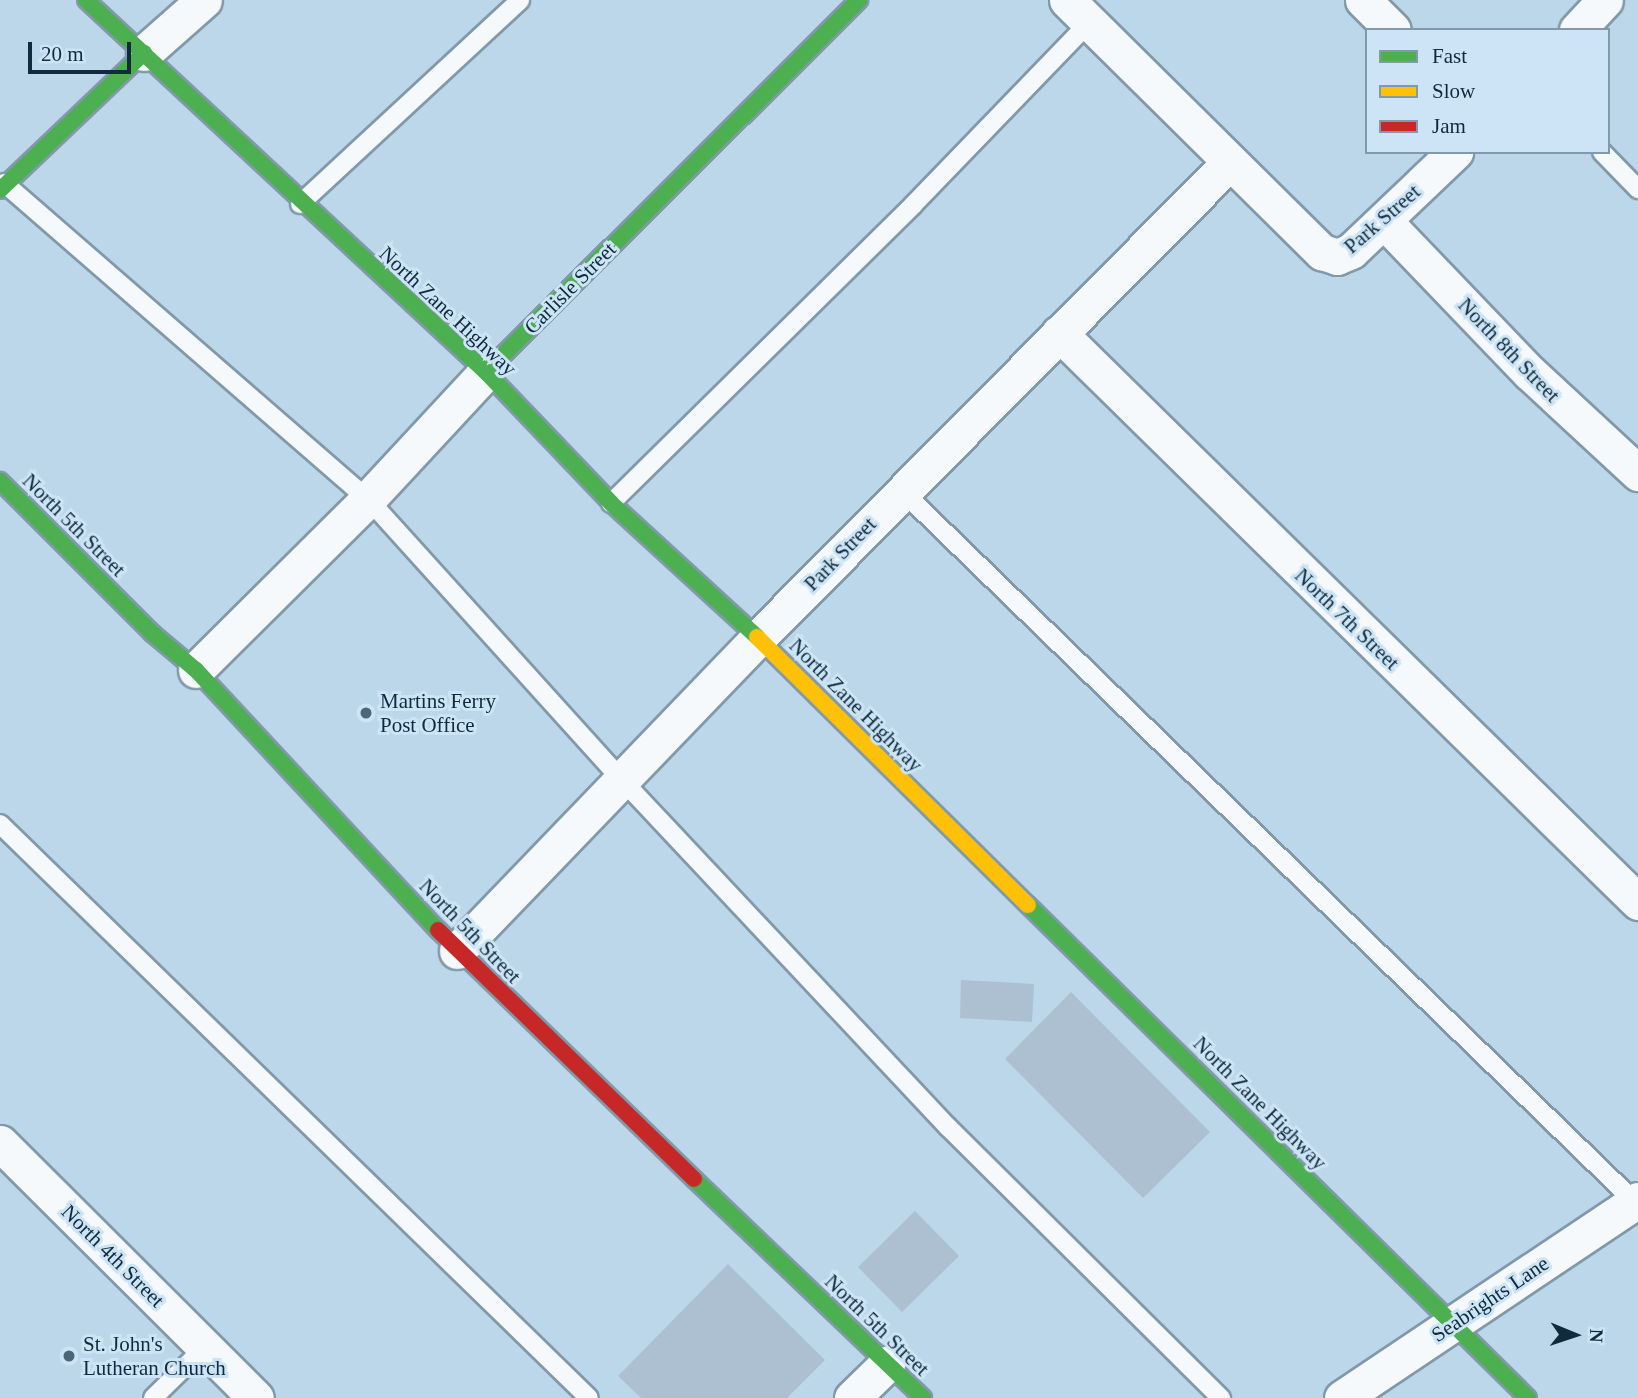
<!DOCTYPE html>
<style>
body{margin:0}
#map{position:relative;width:1638px;height:1398px;overflow:hidden;background:#bcd7e9;font-family:Georgia,serif}
div>[style]{position:absolute}
.building>*{inset:0;background:#acc0d2}
.roads{filter:drop-shadow(2px 0 #8199a9) drop-shadow(-2px 0 #8199a9) drop-shadow(0 2px #8199a9) drop-shadow(0 -2px #8199a9)}
.lane>*{height:18px;margin:-9px;padding:0 9px;transform-origin:9px;border-radius:9px;background:#f5f9fc}
.street>*{height:35px;margin:-17.5px;padding:0 17.5px;transform-origin:17.5px;border-radius:17.5px;background:#f5f9fc}
.fast>*{height:16px;margin:-8px;padding:0 8px;transform-origin:8px;border-radius:8px;background:#4caf50}
.slow>*{height:16px;margin:-8px;padding:0 8px;transform-origin:8px;border-radius:8px;background:#ffc107}
.jam>*{height:16px;margin:-8px;padding:0 8px;transform-origin:8px;border-radius:8px;background:#c62828}
.dots>*{width:19px;height:19px;translate:-50% -50%;box-sizing:border-box;border:4px solid #cce4f5;border-radius:50%}
span{translate:-50% -50%;white-space:nowrap;text-align:center;line-height:1.15;-webkit-text-stroke:6px #cce4f5;paint-order:stroke}
.street-label{font-size:21px;color:#102b3b}
.poi-label{font-size:21px;color:#102b3b}
.left{translate:0 -50%;text-align:left}
.legend{position:absolute;left:1365px;top:28px;width:245px;height:126px;box-sizing:border-box;background:#cce4f5;border:2px solid #819aab;margin:0;padding:9px 12px;list-style:none;font-size:21px;color:#102b3b}
.legend li{display:flex;align-items:center;gap:14px;height:35px}
.legend b{width:35px;border:2px solid #819aab}
.north{position:absolute;left:1540px;top:1300px;width:70px;height:70px;-webkit-text-stroke:5px #cce4f5;paint-order:stroke;rotate:92deg;font-size:19px;font-weight:700;line-height:28px;text-align:center;color:#102b3b}
.north::after{content:'';display:block;margin:auto;width:24px;height:32px;background:#102b3b;clip-path:polygon(50% 0,100% 100%,50% 72%,0 100%)}
.scale{position:absolute;left:28px;top:42px;width:103px;height:32px;box-sizing:border-box;border:4px solid #102b3b;border-top:0;padding-left:9px;font-size:21px;line-height:24px;white-space:nowrap;color:#102b3b;-webkit-text-stroke:5px #cce4f5;paint-order:stroke}
</style>
<div id="map">
<div class="building">
<i style="clip-path:polygon(961px 980px,1034px 984px,1032px 1022px,960px 1018px)"></i>
<i style="clip-path:polygon(1071px 992px,1210px 1132px,1143px 1198px,1005px 1059px)"></i>
<i style="clip-path:polygon(915px 1211px,959px 1256px,902px 1312px,858px 1267px)"></i>
<i style="clip-path:polygon(728px 1264px,825px 1360px,787px 1398px,641px 1398px,618px 1376px)"></i>
</div>
<div class="roads">
<div class="lane">
<i style="left:1602px;top:152px;width:52px;rotate:45.8deg"></i>
<i style="left:4px;top:183px;width:482px;rotate:41deg"></i>
<i style="left:368px;top:499px;width:380px;rotate:47.9deg"></i>
<i style="left:623px;top:781px;width:475px;rotate:46.8deg"></i>
<i style="left:948px;top:1127px;width:385px;rotate:44.8deg"></i>
<i style="left:300px;top:204px;width:300px;rotate:-42.8deg"></i>
<i style="left:902px;top:491px;width:1025px;rotate:44.13deg"></i>
<i style="left:611px;top:503px;width:424px;rotate:-44.6deg"></i>
<i style="left:913px;top:205px;width:255px;rotate:-46deg"></i>
<i style="left:0;top:824px;width:822px;rotate:44.26deg"></i>
<i style="left:153px;top:1398px;width:73px;rotate:-44.4deg"></i>
</div>
<div class="street">
<i style="left:1067px;top:0;width:359px;rotate:44.7deg"></i>
<i style="left:1322px;top:252px;width:16px;rotate:18deg"></i>
<i style="left:1337px;top:257px;width:15px;rotate:-23deg"></i>
<i style="left:1351px;top:251px;width:144px;rotate:-43.6deg"></i>
<i style="left:1363px;top:0;width:42px;rotate:45deg"></i>
<i style="left:1577px;top:30px;width:41px;rotate:-47deg"></i>
<i style="left:144px;top:53px;width:80px;rotate:-41.5deg"></i>
<i style="left:1385px;top:222px;width:208px;rotate:46.2deg"></i>
<i style="left:1529px;top:372px;width:149px;rotate:42.8deg"></i>
<i style="left:1059px;top:333px;width:812px;rotate:44.5deg"></i>
<i style="left:196px;top:670px;width:243px;rotate:-44.8deg"></i>
<i style="left:368px;top:499px;width:173px;rotate:-47.1deg"></i>
<i style="left:457px;top:951px;width:434px;rotate:-46.1deg"></i>
<i style="left:758px;top:638px;width:669px;rotate:-45.24deg"></i>
<i style="left:0;top:1143px;width:361px;rotate:44.9deg"></i>
<i style="left:852px;top:1398px;width:49px;rotate:-44.2deg"></i>
<i style="left:1342px;top:1398px;width:356px;rotate:-33.8deg"></i>
</div>
<div class="fast">
<i style="left:86px;top:0;width:546px;rotate:42.92deg"></i>
<i style="left:486px;top:372px;width:181px;rotate:46.3deg"></i>
<i style="left:611px;top:503px;width:198px;rotate:42.5deg"></i>
<i style="left:0;top:190px;width:199px;rotate:-43.6deg"></i>
<i style="left:486px;top:372px;width:527px;rotate:-44.92deg"></i>
<i style="left:0;top:481px;width:215px;rotate:45deg"></i>
<i style="left:152px;top:633px;width:57px;rotate:40.1deg"></i>
<i style="left:196px;top:670px;width:355px;rotate:47.1deg"></i>
<i style="left:1028px;top:905px;width:702px;rotate:44.6deg"></i>
<i style="left:694px;top:1179px;width:317px;rotate:43.7deg"></i>
</div>
<div class="slow">
<i style="left:757px;top:637px;width:381px;rotate:44.7deg"></i>
</div>
<div class="jam">
<i style="left:438px;top:930px;width:357px;rotate:44.2deg"></i>
</div>
</div>
<div class="dots">
<i style="left:366px;top:713px;background:#4c6778"></i>
<i style="left:69px;top:1356px;background:#4c6778"></i>
</div>
<div class="street-label">
<span style="left:1382px;top:219px;rotate:-41deg">Park Street</span>
<span style="left:570px;top:288px;rotate:-45deg">Carlisle Street</span>
<span style="left:448px;top:311px;rotate:43deg">North Zane Highway</span>
<span style="left:1509px;top:350px;rotate:46deg">North 8th Street</span>
<span style="left:74px;top:525px;rotate:45deg">North 5th Street</span>
<span style="left:840px;top:554px;rotate:-46deg">Park Street</span>
<span style="left:1347px;top:619px;rotate:44deg">North 7th Street</span>
<span style="left:856px;top:705px;rotate:45deg">North Zane Highway</span>
<span style="left:470px;top:931px;rotate:46deg">North 5th Street</span>
<span style="left:1260px;top:1103px;rotate:45deg">North Zane Highway</span>
<span style="left:113px;top:1256px;rotate:45deg">North 4th Street</span>
<span style="left:1490px;top:1299px;rotate:-34deg">Seabrights Lane</span>
<span style="left:877px;top:1325px;rotate:44deg">North 5th Street</span>
</div>
<div class="poi-label">
<span class="left" style="left:380px;top:713px">Martins Ferry<br>Post Office</span>
<span class="left" style="left:83px;top:1356px">St. John's<br>Lutheran Church</span>
</div>
<ul class="legend">
<li><b style="height:9px;background:#4caf50"></b>Fast</li>
<li><b style="height:9px;background:#ffc107"></b>Slow</li>
<li><b style="height:9px;background:#c62828"></b>Jam</li>
</ul>
<div class="north">N</div>
<div class="scale">20 m</div>
</div>
